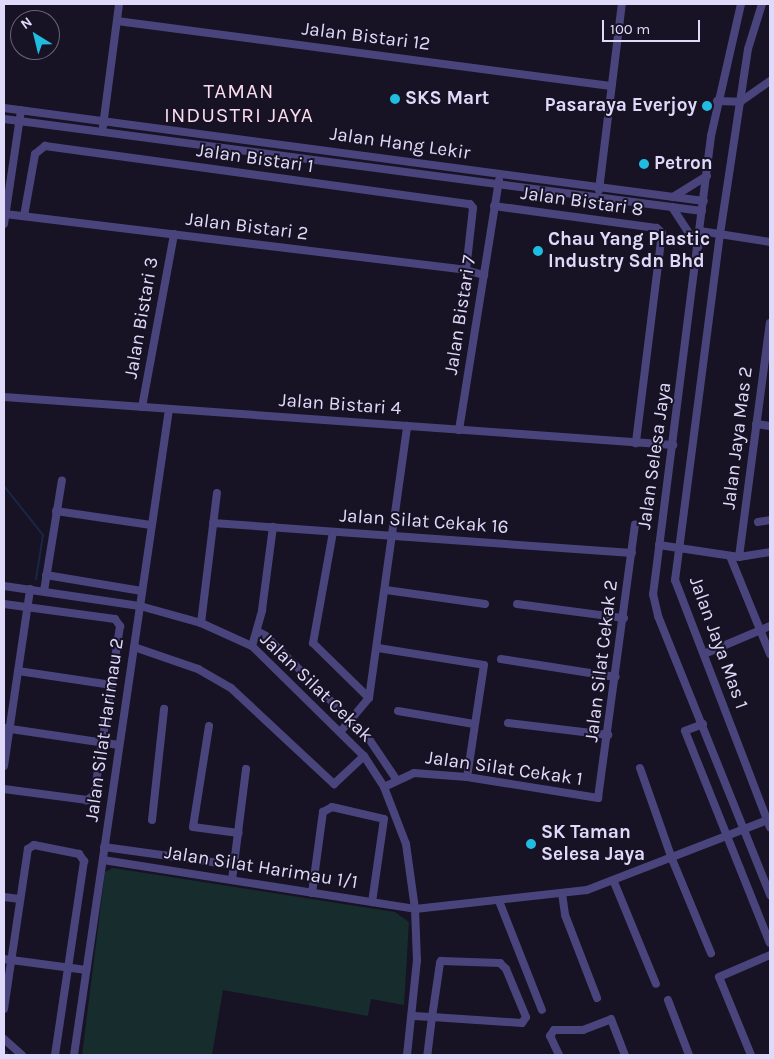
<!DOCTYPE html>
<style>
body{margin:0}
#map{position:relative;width:774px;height:1059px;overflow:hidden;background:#171224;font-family:Karla,sans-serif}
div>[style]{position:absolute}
.green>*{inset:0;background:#162c2d}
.stream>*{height:2px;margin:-1px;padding:0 1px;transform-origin:1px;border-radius:1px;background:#172748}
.minor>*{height:8px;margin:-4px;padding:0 4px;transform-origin:4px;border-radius:4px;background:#4a447d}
.dots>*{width:14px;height:14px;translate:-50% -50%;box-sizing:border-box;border:2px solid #171224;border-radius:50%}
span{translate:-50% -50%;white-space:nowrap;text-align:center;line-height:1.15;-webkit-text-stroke:4px #171224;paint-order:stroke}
.street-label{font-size:19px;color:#e0dafa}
.poi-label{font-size:19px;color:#e0dafa;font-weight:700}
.left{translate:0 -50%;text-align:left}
.right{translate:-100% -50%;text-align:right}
.quarter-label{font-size:21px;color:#fadced;letter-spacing:1px}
.frame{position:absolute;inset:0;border:5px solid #e0dafa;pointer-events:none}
.north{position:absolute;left:10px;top:10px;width:50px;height:50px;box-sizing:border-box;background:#171224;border:1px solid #67627a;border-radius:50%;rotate:324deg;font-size:14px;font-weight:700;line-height:20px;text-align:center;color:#e0dafa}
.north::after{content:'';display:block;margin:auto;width:18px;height:22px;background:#20bde0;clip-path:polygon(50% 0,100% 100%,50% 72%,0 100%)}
.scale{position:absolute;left:602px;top:20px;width:98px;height:22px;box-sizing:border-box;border:2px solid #e0dafa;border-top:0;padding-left:6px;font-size:15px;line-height:18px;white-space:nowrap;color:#e0dafa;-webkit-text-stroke:4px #171224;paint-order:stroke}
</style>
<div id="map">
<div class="green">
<i style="clip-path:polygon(113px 868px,395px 912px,409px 922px,404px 1005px,371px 999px,368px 1016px,223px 990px,212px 1055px,82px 1055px,105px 872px)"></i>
</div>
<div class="stream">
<i style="left:4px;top:486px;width:63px;rotate:51.5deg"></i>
<i style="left:43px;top:535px;width:45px;rotate:99deg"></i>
<i style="left:4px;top:1050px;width:7px;rotate:45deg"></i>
</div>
<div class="minor">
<i style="left:741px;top:4px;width:135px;rotate:102.8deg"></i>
<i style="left:711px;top:136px;width:462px;rotate:97.2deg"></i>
<i style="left:653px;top:594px;width:23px;rotate:77deg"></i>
<i style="left:658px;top:616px;width:301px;rotate:68.1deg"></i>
<i style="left:762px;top:4px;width:47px;rotate:107.3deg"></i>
<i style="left:748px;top:49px;width:187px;rotate:98.6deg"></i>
<i style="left:720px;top:234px;width:349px;rotate:97.4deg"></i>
<i style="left:675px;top:580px;width:265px;rotate:69deg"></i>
<i style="left:117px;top:21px;width:498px;rotate:7.5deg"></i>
<i style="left:717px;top:101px;width:23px;rotate:2deg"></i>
<i style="left:740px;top:102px;width:37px;rotate:-35deg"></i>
<i style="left:4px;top:108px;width:706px;rotate:7.57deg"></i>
<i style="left:4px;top:119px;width:704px;rotate:7.51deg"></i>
<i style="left:103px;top:126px;width:123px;rotate:-82.5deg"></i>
<i style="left:599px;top:190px;width:187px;rotate:-83deg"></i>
<i style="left:673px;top:197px;width:40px;rotate:-32deg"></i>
<i style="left:494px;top:206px;width:164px;rotate:7.7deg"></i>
<i style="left:657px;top:228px;width:7px;rotate:45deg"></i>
<i style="left:662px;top:233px;width:212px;rotate:97.1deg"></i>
<i style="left:672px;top:207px;width:48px;rotate:57deg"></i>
<i style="left:5px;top:214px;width:464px;rotate:6.9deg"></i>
<i style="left:466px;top:270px;width:19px;rotate:16deg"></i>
<i style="left:24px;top:216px;width:63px;rotate:-79.9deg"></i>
<i style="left:35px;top:154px;width:13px;rotate:-39deg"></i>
<i style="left:45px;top:146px;width:429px;rotate:7.8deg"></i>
<i style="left:470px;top:204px;width:5px;rotate:53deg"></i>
<i style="left:473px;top:208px;width:62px;rotate:96.4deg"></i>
<i style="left:4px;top:224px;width:115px;rotate:-81.5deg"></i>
<i style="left:700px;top:231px;width:71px;rotate:8.9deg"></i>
<i style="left:4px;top:397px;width:671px;rotate:4.1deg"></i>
<i style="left:142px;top:407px;width:176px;rotate:-79.5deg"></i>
<i style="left:756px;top:424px;width:14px;rotate:8deg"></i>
<i style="left:459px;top:430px;width:253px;rotate:-80.9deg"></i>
<i style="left:56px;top:511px;width:96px;rotate:8.4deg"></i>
<i style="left:758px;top:522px;width:12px;rotate:-9deg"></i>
<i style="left:213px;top:523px;width:420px;rotate:4.1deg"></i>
<i style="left:333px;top:532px;width:113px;rotate:100.2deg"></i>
<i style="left:313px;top:643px;width:78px;rotate:44.5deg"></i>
<i style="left:659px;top:545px;width:81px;rotate:8.5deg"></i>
<i style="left:739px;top:557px;width:31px;rotate:-9deg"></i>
<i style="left:730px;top:556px;width:106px;rotate:67.8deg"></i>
<i style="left:739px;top:557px;width:236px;rotate:-82.5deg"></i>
<i style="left:46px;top:575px;width:97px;rotate:9.5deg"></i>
<i style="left:4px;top:586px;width:137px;rotate:8.4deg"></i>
<i style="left:140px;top:606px;width:63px;rotate:15.6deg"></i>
<i style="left:201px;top:623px;width:56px;rotate:24.3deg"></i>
<i style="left:252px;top:646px;width:157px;rotate:44.5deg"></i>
<i style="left:364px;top:756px;width:37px;rotate:57deg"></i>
<i style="left:384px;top:787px;width:61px;rotate:68.9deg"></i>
<i style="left:406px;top:844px;width:66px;rotate:82.1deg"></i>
<i style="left:415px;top:909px;width:51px;rotate:87.8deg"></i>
<i style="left:417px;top:960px;width:96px;rotate:96deg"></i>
<i style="left:386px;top:590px;width:100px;rotate:8deg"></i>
<i style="left:44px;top:591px;width:112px;rotate:-80.8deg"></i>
<i style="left:4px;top:604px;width:112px;rotate:7.7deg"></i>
<i style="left:115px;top:619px;width:9px;rotate:54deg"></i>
<i style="left:120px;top:626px;width:171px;rotate:98.7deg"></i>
<i style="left:94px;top:795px;width:9px;rotate:144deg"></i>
<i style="left:87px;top:800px;width:84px;rotate:-172.5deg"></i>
<i style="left:517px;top:604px;width:108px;rotate:7.5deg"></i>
<i style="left:201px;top:623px;width:131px;rotate:-83deg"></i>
<i style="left:257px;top:631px;width:10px;rotate:29deg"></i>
<i style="left:266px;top:636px;width:146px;rotate:45deg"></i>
<i style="left:369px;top:739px;width:48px;rotate:56deg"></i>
<i style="left:252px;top:646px;width:37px;rotate:-74deg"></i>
<i style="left:262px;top:610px;width:84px;rotate:-82.5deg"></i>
<i style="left:134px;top:647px;width:68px;rotate:19deg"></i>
<i style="left:198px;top:669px;width:38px;rotate:30deg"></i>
<i style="left:231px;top:688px;width:141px;rotate:43deg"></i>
<i style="left:334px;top:784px;width:41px;rotate:-43deg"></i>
<i style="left:378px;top:648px;width:107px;rotate:9.1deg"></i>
<i style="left:484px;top:665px;width:113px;rotate:98.6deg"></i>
<i style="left:704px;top:654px;width:72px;rotate:-23deg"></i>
<i style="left:501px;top:659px;width:116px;rotate:8.9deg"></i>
<i style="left:18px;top:671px;width:95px;rotate:8.5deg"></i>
<i style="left:398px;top:711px;width:77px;rotate:9.7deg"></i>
<i style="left:508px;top:723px;width:101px;rotate:6.8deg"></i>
<i style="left:703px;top:724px;width:19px;rotate:159deg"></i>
<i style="left:685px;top:731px;width:228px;rotate:68.2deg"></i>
<i style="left:209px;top:726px;width:102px;rotate:99deg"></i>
<i style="left:193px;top:827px;width:46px;rotate:7.4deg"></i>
<i style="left:4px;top:728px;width:116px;rotate:8.4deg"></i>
<i style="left:341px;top:731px;width:43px;rotate:-49.7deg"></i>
<i style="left:369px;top:698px;width:275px;rotate:-82deg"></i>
<i style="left:4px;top:766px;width:179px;rotate:-81.6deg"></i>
<i style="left:640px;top:768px;width:96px;rotate:70.6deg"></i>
<i style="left:672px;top:859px;width:102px;rotate:67.5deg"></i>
<i style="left:384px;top:787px;width:33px;rotate:-25deg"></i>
<i style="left:414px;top:773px;width:53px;rotate:4.3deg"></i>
<i style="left:467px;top:777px;width:133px;rotate:9.1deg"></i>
<i style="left:598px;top:798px;width:276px;rotate:-82.3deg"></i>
<i style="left:152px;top:820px;width:112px;rotate:-83.8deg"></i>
<i style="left:104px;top:847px;width:131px;rotate:7.9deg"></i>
<i style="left:103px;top:860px;width:316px;rotate:8.9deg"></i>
<i style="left:415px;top:909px;width:173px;rotate:-6.3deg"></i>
<i style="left:587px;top:890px;width:196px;rotate:-21.2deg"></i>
<i style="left:232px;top:880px;width:112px;rotate:-82.8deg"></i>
<i style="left:614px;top:882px;width:110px;rotate:67.6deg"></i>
<i style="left:312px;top:893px;width:82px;rotate:-82.3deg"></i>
<i style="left:323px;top:812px;width:10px;rotate:-29deg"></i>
<i style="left:332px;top:807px;width:53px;rotate:13deg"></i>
<i style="left:384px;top:819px;width:84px;rotate:98.2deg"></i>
<i style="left:562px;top:893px;width:22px;rotate:82deg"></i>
<i style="left:565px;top:915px;width:89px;rotate:68.9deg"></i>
<i style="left:4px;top:897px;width:16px;rotate:7deg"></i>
<i style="left:499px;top:901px;width:117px;rotate:68.5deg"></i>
<i style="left:4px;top:959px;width:83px;rotate:7.6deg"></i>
<i style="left:668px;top:1000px;width:59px;rotate:69.1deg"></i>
<i style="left:4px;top:1009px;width:162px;rotate:-81.5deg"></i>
<i style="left:28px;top:849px;width:7px;rotate:-34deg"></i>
<i style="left:34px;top:845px;width:46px;rotate:11.3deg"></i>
<i style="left:79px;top:854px;width:9px;rotate:54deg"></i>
<i style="left:84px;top:861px;width:196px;rotate:98.5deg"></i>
<i style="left:413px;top:1016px;width:19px;rotate:3deg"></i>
<i style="left:432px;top:1017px;width:90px;rotate:3.8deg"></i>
<i style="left:522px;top:1023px;width:7px;rotate:-56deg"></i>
<i style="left:526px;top:1017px;width:52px;rotate:-112.6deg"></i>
<i style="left:506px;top:969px;width:8px;rotate:-135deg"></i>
<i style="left:500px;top:963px;width:59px;rotate:-178.1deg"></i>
<i style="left:441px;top:961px;width:2px;rotate:117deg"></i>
<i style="left:440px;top:963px;width:55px;rotate:98.4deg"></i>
<i style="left:432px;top:1017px;width:38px;rotate:97deg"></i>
<i style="left:4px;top:1039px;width:24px;rotate:42deg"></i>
<i style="left:74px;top:1055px;width:653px;rotate:-81.63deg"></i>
<i style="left:559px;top:1055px;width:21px;rotate:-115deg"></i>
<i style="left:550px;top:1036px;width:7px;rotate:-56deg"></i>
<i style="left:554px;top:1030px;width:29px"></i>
<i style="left:583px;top:1030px;width:30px;rotate:-21deg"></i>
<i style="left:611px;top:1019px;width:39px;rotate:69deg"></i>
<i style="left:751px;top:1055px;width:84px;rotate:-112.3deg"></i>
<i style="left:719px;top:977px;width:56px;rotate:-23.3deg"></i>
</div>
<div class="dots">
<i style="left:395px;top:99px;background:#20bde0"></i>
<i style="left:707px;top:106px;background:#20bde0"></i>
<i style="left:644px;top:164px;background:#20bde0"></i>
<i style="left:538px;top:251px;background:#20bde0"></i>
<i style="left:531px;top:844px;background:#20bde0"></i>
</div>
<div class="street-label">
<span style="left:366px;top:37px;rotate:7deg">Jalan Bistari 12</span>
<span style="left:400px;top:144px;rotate:8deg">Jalan Hang Lekir</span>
<span style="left:255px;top:159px;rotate:8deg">Jalan Bistari 1</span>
<span style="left:582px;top:202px;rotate:8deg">Jalan Bistari 8</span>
<span style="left:247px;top:227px;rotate:7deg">Jalan Bistari 2</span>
<span style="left:461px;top:315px;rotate:-81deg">Jalan Bistari 7</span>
<span style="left:142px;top:318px;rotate:-80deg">Jalan Bistari 3</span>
<span style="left:340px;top:405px;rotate:4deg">Jalan Bistari 4</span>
<span style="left:738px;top:438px;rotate:-83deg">Jalan Jaya Mas 2</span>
<span style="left:655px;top:456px;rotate:-82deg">Jalan Selesa Jaya</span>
<span style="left:424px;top:522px;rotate:4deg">Jalan Silat Cekak 16</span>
<span style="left:718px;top:643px;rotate:70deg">Jalan Jaya Mas 1</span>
<span style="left:602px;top:661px;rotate:-83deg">Jalan Silat Cekak 2</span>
<span style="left:316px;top:688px;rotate:44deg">Jalan Silat Cekak</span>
<span style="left:105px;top:730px;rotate:-82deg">Jalan Silat Harimau 2</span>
<span style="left:504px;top:769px;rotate:8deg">Jalan Silat Cekak 1</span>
<span style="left:261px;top:868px;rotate:9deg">Jalan Silat Harimau 1/1</span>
</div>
<div class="poi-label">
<span class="left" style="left:405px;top:99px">SKS Mart</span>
<span class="right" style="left:697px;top:106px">Pasaraya Everjoy</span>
<span class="left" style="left:654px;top:164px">Petron</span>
<span class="left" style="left:548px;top:251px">Chau Yang Plastic<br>Industry Sdn Bhd</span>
<span class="left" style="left:541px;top:844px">SK Taman<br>Selesa Jaya</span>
</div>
<div class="quarter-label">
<span style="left:239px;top:103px">TAMAN<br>INDUSTRI JAYA</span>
</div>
<div class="frame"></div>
<div class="north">N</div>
<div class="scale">100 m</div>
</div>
